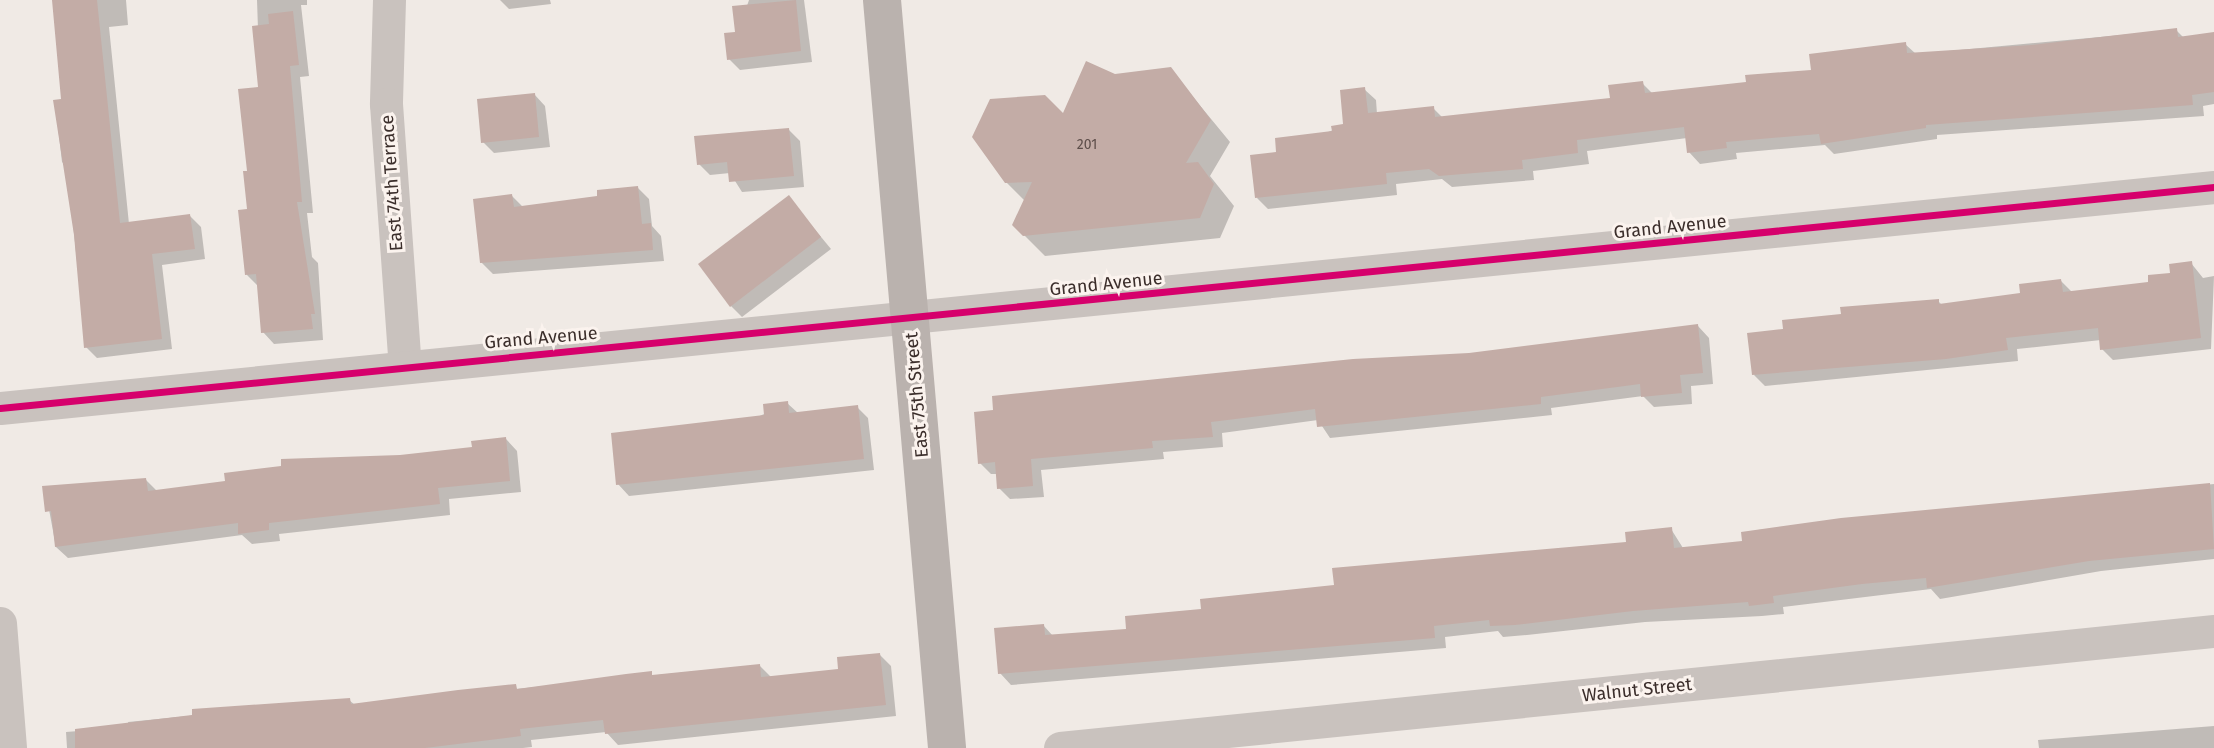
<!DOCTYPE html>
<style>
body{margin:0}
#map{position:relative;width:2214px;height:748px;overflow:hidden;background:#f0eae5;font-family:"Fira Sans",sans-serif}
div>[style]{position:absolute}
.shadow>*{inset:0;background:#0003}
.building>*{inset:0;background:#c3aca6}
.minor>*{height:33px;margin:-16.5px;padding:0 16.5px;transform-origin:16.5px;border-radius:16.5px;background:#c9c2be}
.secondary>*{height:38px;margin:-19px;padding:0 19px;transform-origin:19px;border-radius:19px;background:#bab2ae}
.cycleway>*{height:7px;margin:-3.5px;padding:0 3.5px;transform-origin:3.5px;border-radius:3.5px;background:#d6006c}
span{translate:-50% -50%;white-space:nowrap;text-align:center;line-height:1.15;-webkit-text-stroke:6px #fbf3ee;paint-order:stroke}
.number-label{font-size:14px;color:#5d4e4a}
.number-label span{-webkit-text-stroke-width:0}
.street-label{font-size:18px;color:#3b2e2b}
</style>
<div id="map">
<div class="shadow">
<i style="clip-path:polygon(53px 0,126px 0,128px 25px,109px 27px,129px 224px,190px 216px,201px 227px,205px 259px,162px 265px,172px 349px,97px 358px,86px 347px,67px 167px,62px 162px,55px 101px,63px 100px)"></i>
<i style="clip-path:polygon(257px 0,307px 0,307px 5px,301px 5px,309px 76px,300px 77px,313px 213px,307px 213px,312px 257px,318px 263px,323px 340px,274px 344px,263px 332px,259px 287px,247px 275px,249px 173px,260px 89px)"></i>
<i style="clip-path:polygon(500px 0,550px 0,551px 4px,509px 9px)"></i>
<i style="clip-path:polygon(749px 0,804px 0,812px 62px,740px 70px,729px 59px)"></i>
<i style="clip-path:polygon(2176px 30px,2184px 38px,2214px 34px,2214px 104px,2203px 106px,2204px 116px,1937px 135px,1937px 139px,1834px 154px,1825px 145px,1736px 153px,1737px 159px,1700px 164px,1689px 152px,1687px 138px,1587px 151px,1589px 164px,1533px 171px,1534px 180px,1452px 187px,1442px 179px,1396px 184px,1397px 195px,1268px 209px,1257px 198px,1278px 153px,1345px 125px,1364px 89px,1376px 100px,1377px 114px,1433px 108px,1443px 118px,1612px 100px,1642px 83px,1653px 94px,1748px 83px,1813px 72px,1905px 44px,1916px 54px)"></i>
<i style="clip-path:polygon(1170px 69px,1230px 142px,1210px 176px,1234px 206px,1220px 238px,1045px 256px,1014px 225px,1025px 201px,1006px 182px,1063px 115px,1115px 76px)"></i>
<i style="clip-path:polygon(534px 94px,545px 106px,550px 147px,494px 153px,483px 142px)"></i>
<i style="clip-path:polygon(789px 130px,800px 141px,804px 187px,742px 192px,730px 173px,710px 175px,699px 164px)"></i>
<i style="clip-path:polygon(637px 187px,649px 199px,652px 226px,661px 236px,664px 261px,493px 274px,481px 262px,512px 196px,523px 207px,599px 198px)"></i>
<i style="clip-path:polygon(788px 197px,831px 249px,742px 317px,731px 306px)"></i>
<i style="clip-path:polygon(2191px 263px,2203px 278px,2214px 276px,2211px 349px,2113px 360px,2102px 349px,2101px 340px,2017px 349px,2018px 361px,1765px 386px,1754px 375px,1785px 330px,1938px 301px,1942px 305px,2022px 295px,2061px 281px,2072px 292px,2150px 283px)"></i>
<i style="clip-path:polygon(1698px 326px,1709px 338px,1713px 384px,1691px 386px,1692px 404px,1654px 407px,1643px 396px,1551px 408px,1552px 415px,1330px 438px,1318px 420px,1222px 433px,1223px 447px,1163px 452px,1164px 459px,1041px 470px,1044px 497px,1010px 499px,999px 488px,998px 474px,991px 474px,980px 463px,1469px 355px)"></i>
<i style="clip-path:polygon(787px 403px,798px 413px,857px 407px,868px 418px,874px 470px,629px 496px,618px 484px)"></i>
<i style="clip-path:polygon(506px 439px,517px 451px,521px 492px,449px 499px,450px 515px,279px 534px,280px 541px,252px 544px,242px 535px,68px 558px,56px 547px,45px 488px,146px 480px,157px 491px,474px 449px)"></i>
<i style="clip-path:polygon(2214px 484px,2214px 559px,2101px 571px,1940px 599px,1931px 589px,1783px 607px,1784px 614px,1762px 616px,1645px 622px,1527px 635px,1503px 637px,1498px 631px,1445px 637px,1446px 648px,1011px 685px,1000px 673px,1043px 625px,1053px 636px,1128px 630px,1203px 610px,1628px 544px,1671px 529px,1683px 548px,1744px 542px,1758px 530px)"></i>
<i style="clip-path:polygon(880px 655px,891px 666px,896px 716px,618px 745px,606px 732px,531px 740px,532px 747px,523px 748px,67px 748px,66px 732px,129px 727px,128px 722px,349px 700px,355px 705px,759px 665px,772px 678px,840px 671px)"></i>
<i style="clip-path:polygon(2214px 726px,2214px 748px,2039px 748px,2038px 740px)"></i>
</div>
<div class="building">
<i style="clip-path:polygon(52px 0,97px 0,120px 223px,190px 214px,195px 249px,152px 254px,162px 339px,84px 348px,74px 235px,53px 100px,61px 99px)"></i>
<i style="clip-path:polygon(796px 0,801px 51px,727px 60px,724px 33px,735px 32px,732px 6px)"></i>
<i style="clip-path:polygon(293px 11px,299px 65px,290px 66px,302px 202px,297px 202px,315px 314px,311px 314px,313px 329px,261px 333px,256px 274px,245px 275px,238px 210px,247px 209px,243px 171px,247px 171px,238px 89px,258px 87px,252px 26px,269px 24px,268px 14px)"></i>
<i style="clip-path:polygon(2177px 28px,2178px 37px,2214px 32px,2214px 92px,2192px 95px,2193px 105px,1926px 125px,1926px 128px,1821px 144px,1819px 134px,1726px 142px,1727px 148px,1687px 153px,1684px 127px,1577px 140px,1578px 153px,1522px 160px,1523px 169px,1439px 176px,1429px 169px,1386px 173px,1387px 184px,1255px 198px,1250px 155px,1276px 152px,1275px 138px,1332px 131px,1331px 126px,1343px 124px,1340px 90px,1365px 87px,1368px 113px,1434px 106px,1435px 117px,1610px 98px,1608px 85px,1643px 81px,1645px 93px,1746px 82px,1745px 75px,1811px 70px,1809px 54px,1906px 42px,1907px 53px,2032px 45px)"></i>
<i style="clip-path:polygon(1086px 61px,1115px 74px,1171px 67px,1211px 120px,1186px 163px,1198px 162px,1214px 184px,1200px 218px,1023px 236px,1012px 225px,1032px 182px,1005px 183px,972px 137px,990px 99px,1045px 95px,1063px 113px)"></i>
<i style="clip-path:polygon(535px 93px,539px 137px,481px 143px,477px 99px)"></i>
<i style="clip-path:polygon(789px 128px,794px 176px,729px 182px,727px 162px,697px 165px,694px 136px)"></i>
<i style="clip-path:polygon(638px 186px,642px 224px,651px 223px,653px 250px,480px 263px,473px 199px,512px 194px,514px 207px,597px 196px,597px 190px)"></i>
<i style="clip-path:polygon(789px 195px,821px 237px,730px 307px,698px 264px)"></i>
<i style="clip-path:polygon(2192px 261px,2201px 338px,2100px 350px,2098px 328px,2006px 338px,2008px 350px,1946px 359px,1752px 375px,1747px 333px,1783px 329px,1782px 320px,1841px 314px,1840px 307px,1939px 299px,1939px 304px,2020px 293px,2019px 284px,2061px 279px,2063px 292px,2148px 282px,2148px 275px,2170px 273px,2169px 264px)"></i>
<i style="clip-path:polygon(1698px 324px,1703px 373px,1680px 375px,1682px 393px,1641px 397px,1640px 384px,1541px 397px,1541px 404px,1317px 427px,1315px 409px,1211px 422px,1213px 437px,1152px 441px,1153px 448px,1031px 459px,1033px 486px,997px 489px,995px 462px,978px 464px,974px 412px,993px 410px,992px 396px,1353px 359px,1469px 353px)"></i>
<i style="clip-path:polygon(788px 401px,789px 413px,858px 405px,864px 459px,616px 485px,611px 433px,764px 415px,763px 404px)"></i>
<i style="clip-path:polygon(506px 437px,510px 481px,438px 488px,440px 504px,269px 523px,269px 530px,238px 534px,238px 523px,55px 547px,51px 511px,45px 512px,42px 486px,146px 478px,148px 491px,225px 481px,224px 473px,281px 466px,281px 459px,400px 455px,472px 447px,471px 441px)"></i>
<i style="clip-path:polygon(2210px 483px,2214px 549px,2089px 561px,1927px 588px,1926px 578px,1862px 584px,1773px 596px,1774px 603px,1749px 606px,1748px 602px,1633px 611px,1515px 625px,1490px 626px,1489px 620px,1434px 626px,1435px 638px,998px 674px,994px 628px,1044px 624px,1045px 635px,1126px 629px,1125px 616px,1201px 609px,1200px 599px,1334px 585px,1332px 568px,1626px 542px,1625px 532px,1672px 527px,1674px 548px,1742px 541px,1741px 532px,1841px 518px)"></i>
<i style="clip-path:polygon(880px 653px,886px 705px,605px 734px,603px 720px,520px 729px,521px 736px,425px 748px,75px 748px,75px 729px,192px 715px,192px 709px,350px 698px,351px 704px,458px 690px,516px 684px,517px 689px,626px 674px,652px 671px,652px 675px,760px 664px,761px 677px,838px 669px,837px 657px)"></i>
</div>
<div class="minor">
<i style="left:389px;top:0;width:104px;rotate:91.7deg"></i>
<i style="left:386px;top:104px;width:263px;rotate:85.9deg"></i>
<i style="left:0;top:408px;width:2225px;rotate:-5.7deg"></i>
<i style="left:0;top:623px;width:125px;rotate:85.4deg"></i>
<i style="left:1060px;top:748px;width:1160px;rotate:-5.79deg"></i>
</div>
<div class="secondary">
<i style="left:882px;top:0;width:751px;rotate:85.03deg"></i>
</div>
<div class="cycleway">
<i style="left:0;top:408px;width:2225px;rotate:-5.7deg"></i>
</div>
<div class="number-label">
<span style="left:1087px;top:145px">201</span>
</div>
<div class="street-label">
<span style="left:392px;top:183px;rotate:-94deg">East 74th Terrace</span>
<span style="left:1670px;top:227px;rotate:-6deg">Grand Avenue</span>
<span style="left:1106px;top:284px;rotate:-6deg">Grand Avenue</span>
<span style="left:541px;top:338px;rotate:-5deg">Grand Avenue</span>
<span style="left:917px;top:395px;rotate:-95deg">East 75th Street</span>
<span style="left:1637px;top:690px;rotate:-6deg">Walnut Street</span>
</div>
</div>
